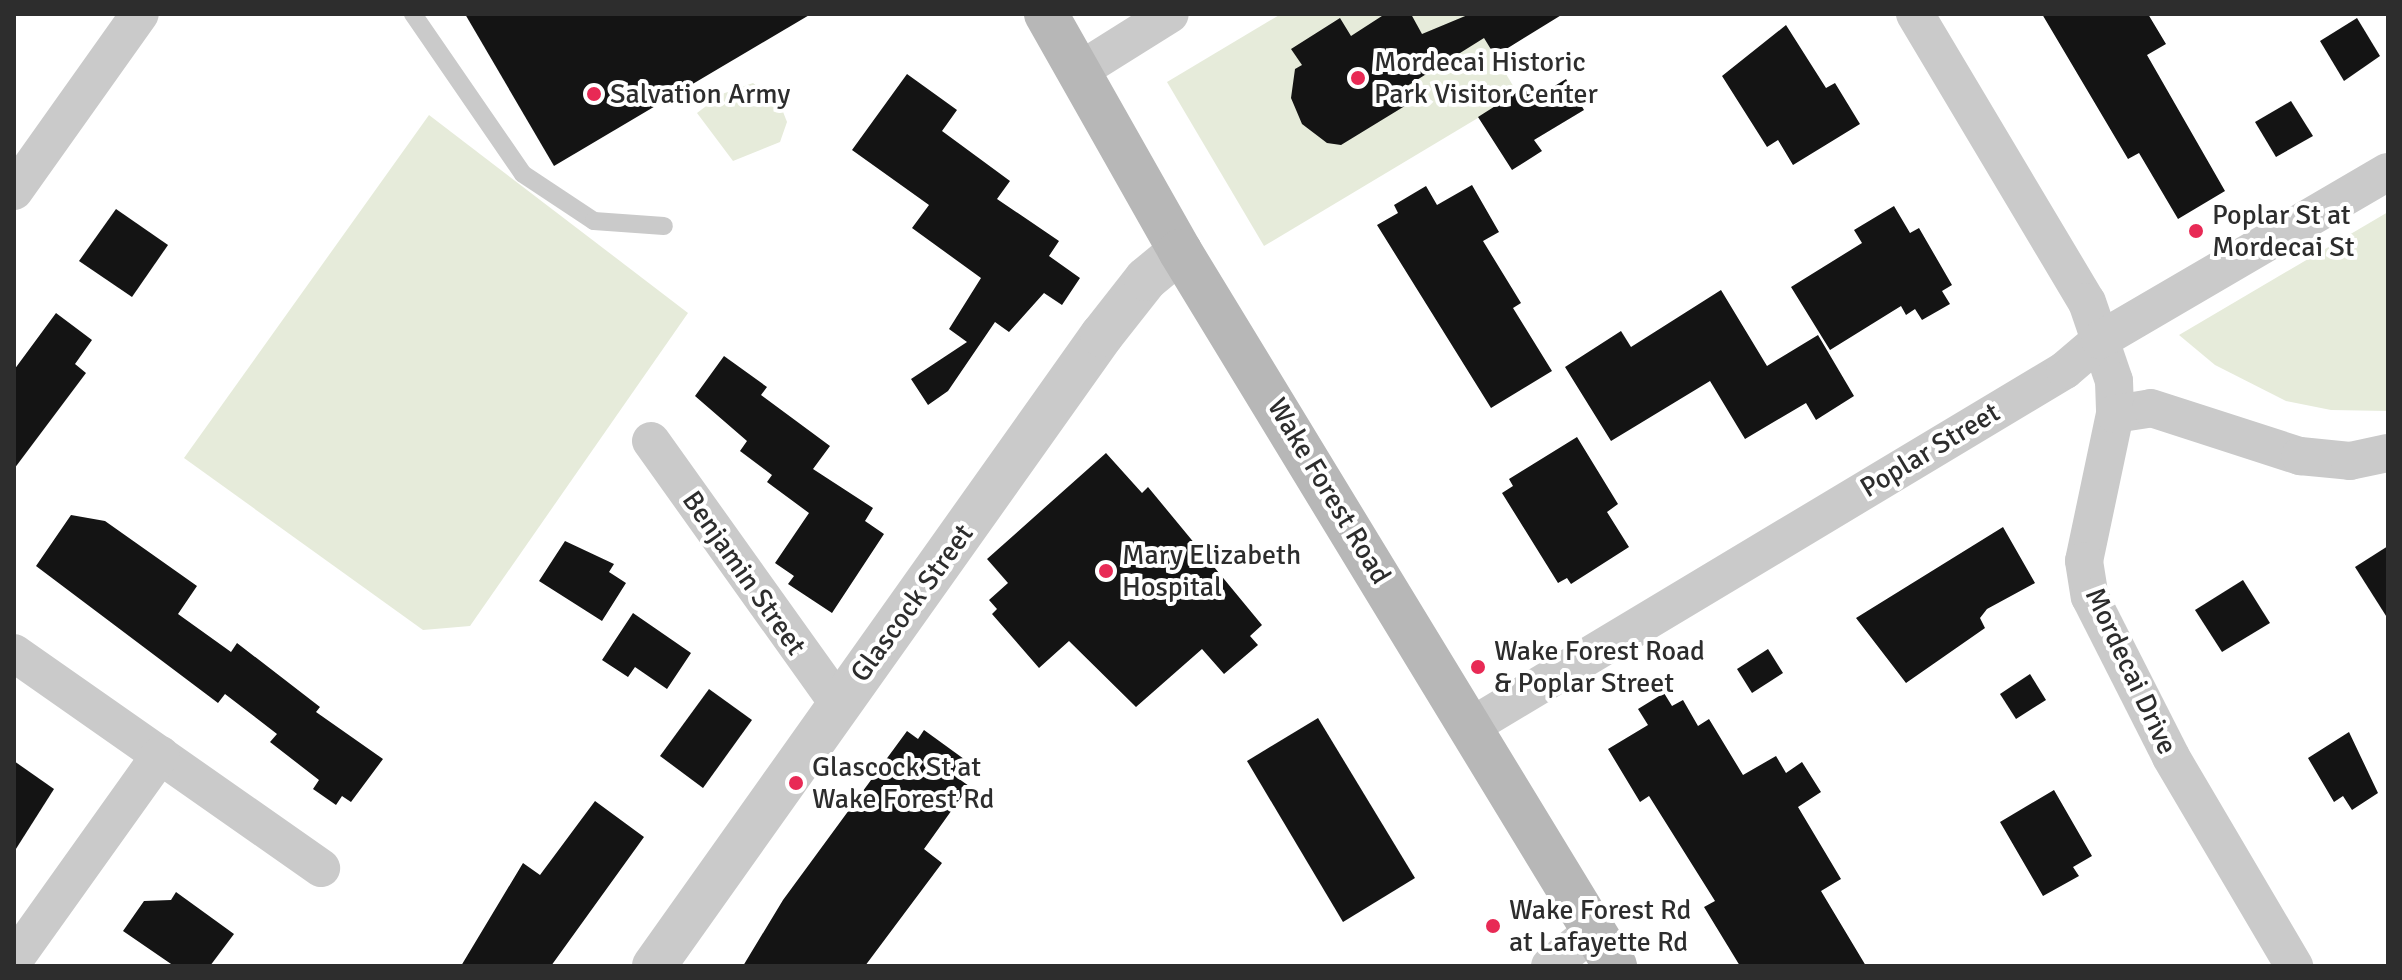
<!DOCTYPE html>
<style>
body{margin:0}
#map{position:relative;width:2402px;height:980px;overflow:hidden;background:#fff;font-family:Signika,sans-serif}
div>[style]{position:absolute}
.green>*{inset:0;background:#e6ebda}
.building>*{inset:0;background:#141414}
.service>*{height:18px;margin:-9px;padding:0 9px;transform-origin:9px;border-radius:9px;background:#cacaca}
.minor>*{height:38px;margin:-19px;padding:0 19px;transform-origin:19px;border-radius:19px;background:#cacaca}
.tertiary>*{height:44px;margin:-22px;padding:0 22px;transform-origin:22px;border-radius:22px;background:#cacaca}
.secondary>*{height:44px;margin:-22px;padding:0 22px;transform-origin:22px;border-radius:22px;background:#b7b7b7}
.dots>*{width:22px;height:22px;translate:-50% -50%;box-sizing:border-box;border:4px solid #fff;border-radius:50%}
span{translate:-50% -50%;white-space:nowrap;text-align:center;line-height:1.15;-webkit-text-stroke:8px #fff;paint-order:stroke}
.poi-label{font-size:28px;color:#2d2d2d}
.left{translate:0 -50%;text-align:left}
.street-label{font-size:28px;color:#2d2d2d}
.frame{position:absolute;inset:0;border:16px solid #2d2d2d;pointer-events:none}
</style>
<div id="map">
<div class="green">
<i style="clip-path:polygon(1281px 14px,1470px 14px,1518px 94px,1264px 246px,1167px 82px)"></i>
<i style="clip-path:polygon(753px 83px,780px 104px,787px 122px,780px 142px,733px 161px,697px 113px,722px 94px)"></i>
<i style="clip-path:polygon(429px 115px,688px 313px,470px 626px,423px 630px,184px 458px)"></i>
<i style="clip-path:polygon(2388px 212px,2388px 411px,2331px 410px,2286px 401px,2215px 365px,2179px 335px)"></i>
</div>
<div class="building">
<i style="clip-path:polygon(465px 14px,811px 14px,554px 166px)"></i>
<i style="clip-path:polygon(1385px 14px,1411px 14px,1422px 34px,1470px 14px,1563px 14px,1495px 56px,1484px 38px,1404px 88px,1413px 101px,1341px 145px,1327px 143px,1302px 124px,1291px 98px,1295px 69px,1302px 65px,1291px 49px,1340px 18px,1351px 36px)"></i>
<i style="clip-path:polygon(2042px 14px,2148px 14px,2166px 44px,2147px 55px,2225px 191px,2178px 219px,2139px 153px,2128px 159px)"></i>
<i style="clip-path:polygon(2357px 18px,2380px 56px,2344px 81px,2320px 41px)"></i>
<i style="clip-path:polygon(1786px 25px,1826px 88px,1835px 83px,1860px 124px,1793px 165px,1778px 140px,1767px 147px,1722px 76px)"></i>
<i style="clip-path:polygon(907px 74px,957px 110px,942px 131px,1010px 181px,997px 199px,1059px 241px,1049px 256px,1080px 278px,1062px 305px,1044px 293px,1009px 332px,995px 322px,948px 391px,928px 405px,911px 379px,967px 342px,949px 329px,981px 278px,912px 228px,929px 205px,852px 150px)"></i>
<i style="clip-path:polygon(1566px 79px,1584px 110px,1534px 140px,1542px 151px,1512px 170px,1478px 117px,1533px 82px,1540px 95px)"></i>
<i style="clip-path:polygon(2291px 101px,2313px 136px,2276px 157px,2255px 122px)"></i>
<i style="clip-path:polygon(1472px 185px,1499px 232px,1483px 241px,1521px 303px,1513px 308px,1552px 371px,1491px 408px,1377px 225px,1398px 213px,1394px 205px,1426px 186px,1437px 205px)"></i>
<i style="clip-path:polygon(1894px 206px,1910px 233px,1919px 228px,1952px 285px,1942px 291px,1950px 304px,1922px 320px,1915px 309px,1906px 315px,1901px 306px,1830px 350px,1791px 287px,1862px 243px,1854px 230px)"></i>
<i style="clip-path:polygon(116px 209px,168px 245px,132px 297px,79px 261px)"></i>
<i style="clip-path:polygon(1721px 290px,1767px 366px,1818px 335px,1854px 396px,1816px 420px,1806px 403px,1745px 439px,1710px 381px,1611px 441px,1565px 367px,1621px 331px,1631px 347px)"></i>
<i style="clip-path:polygon(56px 313px,92px 340px,75px 364px,86px 373px,14px 469px,14px 370px)"></i>
<i style="clip-path:polygon(724px 356px,767px 387px,761px 395px,830px 446px,813px 469px,873px 508px,865px 521px,884px 534px,832px 613px,788px 584px,794px 576px,775px 563px,809px 513px,767px 482px,772px 475px,740px 451px,747px 441px,695px 396px)"></i>
<i style="clip-path:polygon(1577px 437px,1618px 504px,1607px 512px,1629px 547px,1571px 584px,1567px 578px,1558px 583px,1502px 493px,1513px 486px,1509px 479px)"></i>
<i style="clip-path:polygon(1106px 453px,1142px 493px,1148px 487px,1262px 625px,1250px 636px,1258px 645px,1224px 674px,1202px 649px,1136px 707px,1069px 641px,1039px 668px,992px 614px,997px 609px,989px 600px,1008px 583px,987px 559px)"></i>
<i style="clip-path:polygon(71px 515px,105px 521px,197px 586px,178px 614px,231px 652px,237px 643px,320px 707px,316px 712px,383px 759px,351px 802px,342px 796px,336px 805px,313px 789px,319px 780px,270px 742px,277px 734px,225px 694px,218px 703px,36px 566px)"></i>
<i style="clip-path:polygon(2003px 527px,2035px 583px,1987px 609px,1980px 618px,1985px 628px,1906px 683px,1856px 618px)"></i>
<i style="clip-path:polygon(565px 541px,614px 564px,609px 572px,626px 583px,602px 621px,539px 581px)"></i>
<i style="clip-path:polygon(2388px 546px,2388px 619px,2355px 567px)"></i>
<i style="clip-path:polygon(2243px 580px,2270px 623px,2222px 652px,2195px 610px)"></i>
<i style="clip-path:polygon(633px 613px,691px 653px,667px 689px,635px 667px,628px 677px,602px 660px)"></i>
<i style="clip-path:polygon(1768px 649px,1783px 673px,1752px 693px,1737px 669px)"></i>
<i style="clip-path:polygon(2030px 674px,2046px 700px,2016px 719px,2000px 694px)"></i>
<i style="clip-path:polygon(709px 689px,752px 720px,703px 788px,660px 756px)"></i>
<i style="clip-path:polygon(1664px 693px,1672px 706px,1683px 700px,1698px 726px,1709px 719px,1743px 775px,1776px 756px,1786px 773px,1802px 762px,1821px 792px,1798px 807px,1841px 879px,1821px 891px,1866px 966px,1740px 966px,1704px 907px,1715px 901px,1649px 796px,1640px 802px,1608px 749px,1648px 725px,1638px 709px)"></i>
<i style="clip-path:polygon(1318px 718px,1415px 878px,1343px 922px,1247px 761px)"></i>
<i style="clip-path:polygon(924px 730px,964px 759px,952px 774px,969px 786px,924px 849px,942px 863px,865px 966px,743px 966px,783px 900px,907px 731px,918px 739px)"></i>
<i style="clip-path:polygon(2349px 732px,2378px 793px,2352px 810px,2343px 796px,2334px 802px,2308px 758px)"></i>
<i style="clip-path:polygon(14px 761px,54px 789px,14px 852px)"></i>
<i style="clip-path:polygon(2054px 790px,2092px 856px,2073px 867px,2079px 876px,2043px 896px,2000px 822px)"></i>
<i style="clip-path:polygon(595px 801px,644px 837px,551px 966px,461px 966px,523px 863px,540px 875px)"></i>
<i style="clip-path:polygon(176px 892px,234px 934px,210px 966px,174px 966px,123px 931px,144px 901px,171px 900px)"></i>
</div>
<div class="service">
<i style="left:413px;top:14px;width:194px;rotate:55.5deg"></i>
<i style="left:523px;top:174px;width:85px;rotate:33.5deg"></i>
<i style="left:594px;top:221px;width:70px;rotate:4.1deg"></i>
</div>
<div class="minor">
<i style="left:1915px;top:14px;width:335px;rotate:59.2deg"></i>
<i style="left:2087px;top:302px;width:83px;rotate:71.1deg"></i>
<i style="left:2114px;top:381px;width:33px;rotate:88deg"></i>
<i style="left:2115px;top:414px;width:150px;rotate:101.9deg"></i>
<i style="left:2084px;top:561px;width:36px;rotate:81deg"></i>
<i style="left:2090px;top:597px;width:179px;rotate:63.1deg"></i>
<i style="left:2171px;top:757px;width:243px;rotate:59.5deg"></i>
<i style="left:1079px;top:71px;width:107px;rotate:-32.1deg"></i>
<i style="left:14px;top:191px;width:217px;rotate:-54.6deg"></i>
<i style="left:2115px;top:414px;width:36px;rotate:-9deg"></i>
<i style="left:2151px;top:408px;width:157px;rotate:17.9deg"></i>
<i style="left:2300px;top:456px;width:50px;rotate:5.7deg"></i>
<i style="left:2350px;top:461px;width:39px;rotate:-12deg"></i>
<i style="left:651px;top:441px;width:324px;rotate:54.5deg"></i>
<i style="left:14px;top:653px;width:375px;rotate:35deg"></i>
<i style="left:1470px;top:727px;width:694px;rotate:-30.96deg"></i>
<i style="left:2065px;top:370px;width:46px;rotate:-40.6deg"></i>
<i style="left:2100px;top:340px;width:333px;rotate:-30.3deg"></i>
<i style="left:14px;top:960px;width:252px;rotate:-54.5deg"></i>
<i style="left:1550px;top:966px;width:55px;rotate:-39.1deg"></i>
</div>
<div class="tertiary">
<i style="left:654px;top:966px;width:774px;rotate:-54.63deg"></i>
<i style="left:1102px;top:335px;width:71px;rotate:-51.8deg"></i>
<i style="left:1146px;top:279px;width:44px;rotate:-39.5deg"></i>
</div>
<div class="secondary">
<i style="left:1046px;top:14px;width:272px;rotate:60.5deg"></i>
<i style="left:1180px;top:251px;width:837px;rotate:58.68deg"></i>
</div>
<div class="dots">
<i style="left:1358px;top:78px;background:#e82a55"></i>
<i style="left:594px;top:94px;background:#e82a55"></i>
<i style="left:2196px;top:231px;background:#e82a55"></i>
<i style="left:1106px;top:571px;background:#e82a55"></i>
<i style="left:1478px;top:667px;background:#e82a55"></i>
<i style="left:796px;top:783px;background:#e82a55"></i>
<i style="left:1493px;top:926px;background:#e82a55"></i>
</div>
<div class="poi-label">
<span class="left" style="left:1374px;top:78px">Mordecai Historic<br>Park Visitor Center</span>
<span class="left" style="left:610px;top:94px">Salvation Army</span>
<span class="left" style="left:2212px;top:231px">Poplar St at<br>Mordecai St</span>
<span class="left" style="left:1122px;top:571px">Mary Elizabeth<br>Hospital</span>
<span class="left" style="left:1494px;top:667px">Wake Forest Road<br>&amp; Poplar Street</span>
<span class="left" style="left:812px;top:783px">Glascock St at<br>Wake Forest Rd</span>
<span class="left" style="left:1509px;top:926px">Wake Forest Rd<br>at Lafayette Rd</span>
</div>
<div class="street-label">
<span style="left:1930px;top:450px;rotate:-31deg">Poplar Street</span>
<span style="left:1329px;top:491px;rotate:59deg">Wake Forest Road</span>
<span style="left:744px;top:573px;rotate:55deg">Benjamin Street</span>
<span style="left:912px;top:603px;rotate:-54deg">Glascock Street</span>
<span style="left:2131px;top:671px;rotate:65deg">Mordecai Drive</span>
</div>
<div class="frame"></div>
</div>
